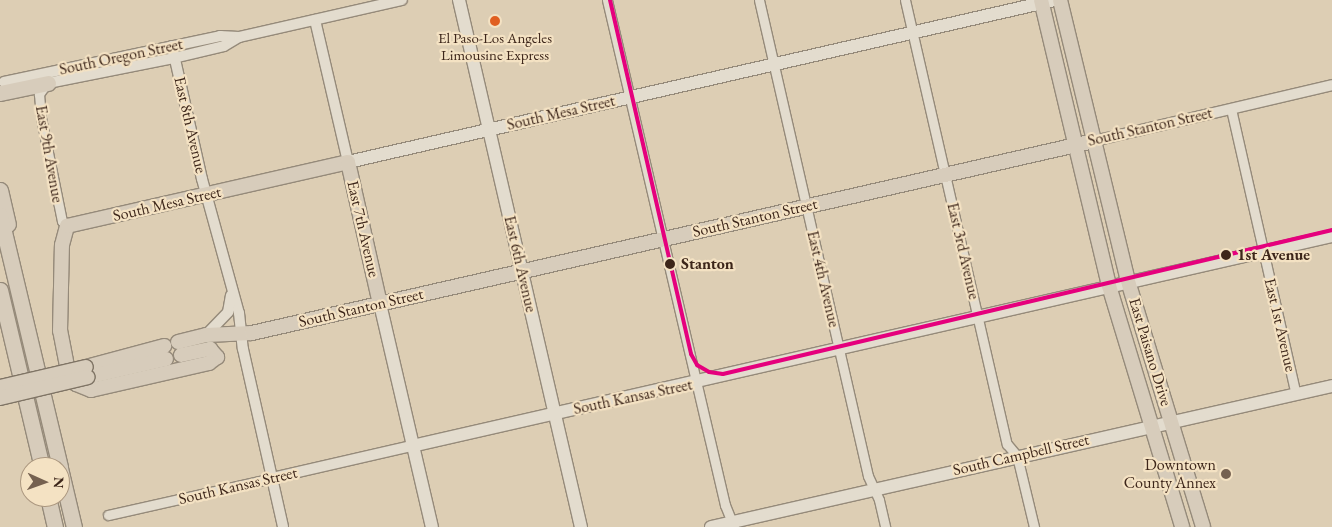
<!DOCTYPE html>
<style>
body{margin:0}
#map{position:relative;width:1332px;height:527px;overflow:hidden;background:#ddceb4;font-family:"EB Garamond",serif}
div>[style]{position:absolute}
.roads{filter:drop-shadow(1px 0 #958a7a) drop-shadow(-1px 0 #958a7a) drop-shadow(0 1px #958a7a) drop-shadow(0 -1px #958a7a)}
.minor>*{height:9px;margin:-4.5px;padding:0 4.5px;transform-origin:4.5px;border-radius:4.5px;background:#e3dcce}
.tertiary>*{height:10px;margin:-5px;padding:0 5px;transform-origin:5px;border-radius:5px;background:#e3dcce}
.secondary>*{height:12px;margin:-6px;padding:0 6px;transform-origin:6px;border-radius:6px;background:#e3dcce}
.primary>*{height:14px;margin:-7px;padding:0 7px;transform-origin:7px;border-radius:7px;background:#d7ccbb}
.motorway>*{height:15px;margin:-7.5px;padding:0 7.5px;transform-origin:7.5px;border-radius:7.5px;background:#d7ccbb}
.bridges{filter:drop-shadow(1px 0 #7f7465) drop-shadow(-1px 0 #7f7465) drop-shadow(0 1px #7f7465) drop-shadow(0 -1px #7f7465)}
.primary-bridge>*{height:14px;margin:-7px;padding:0 7px;transform-origin:7px;border-radius:7px;background:#d7ccbb}
.tram-1>*{height:4px;margin:-2px;padding:0 2px;transform-origin:2px;border-radius:2px;background:#e5007d}
.dots>*{width:14px;height:14px;translate:-50% -50%;box-sizing:border-box;border:2px solid #f4e2c3;border-radius:50%}
span{translate:-50% -50%;white-space:nowrap;text-align:center;line-height:1.15;-webkit-text-stroke:4.5px #f4e2c3;paint-order:stroke}
.bus-label{font-size:15px;color:#3d261a}
.street-label{font-size:16px;color:#3d261a}
.stop-label{font-size:16px;color:#3d261a;font-weight:700}
.left{translate:0 -50%;text-align:left}
.poi-label{font-size:16px;color:#3d261a}
.right{translate:-100% -50%;text-align:right}
.north{position:absolute;left:20px;top:457px;width:50px;height:50px;box-sizing:border-box;background:#f4e2c3;border:1px solid #ab977f;border-radius:50%;rotate:92deg;font-size:14px;font-weight:700;line-height:20px;text-align:center;color:#3d261a}
.north::after{content:'';display:block;margin:auto;width:18px;height:22px;background:#756150;clip-path:polygon(50% 0,100% 100%,50% 72%,0 100%)}
</style>
<div id="map">
<div class="roads">
<div class="minor">
<i style="left:607px;top:0;width:519px;rotate:76.85deg"></i>
<i style="left:725px;top:505px;width:24px;rotate:68deg"></i>
<i style="left:759px;top:0;width:488px;rotate:77.1deg"></i>
<i style="left:868px;top:476px;width:26px;rotate:65deg"></i>
<i style="left:879px;top:500px;width:28px;rotate:77deg"></i>
<i style="left:905px;top:0;width:456px;rotate:77.1deg"></i>
<i style="left:1007px;top:444px;width:16px;rotate:50deg"></i>
<i style="left:1017px;top:456px;width:73px;rotate:76.5deg"></i>
<i style="left:47px;top:83px;width:14px;rotate:126deg"></i>
<i style="left:39px;top:94px;width:24px;rotate:85deg"></i>
<i style="left:41px;top:118px;width:105px;rotate:78.5deg"></i>
<i style="left:62px;top:221px;width:7px;rotate:45deg"></i>
<i style="left:1231px;top:109px;width:292px;rotate:77.2deg"></i>
<i style="left:108px;top:515px;width:168px;rotate:-12.7deg"></i>
</div>
<div class="tertiary">
<i style="left:315px;top:20px;width:146px;rotate:76.9deg"></i>
<i style="left:172px;top:46px;width:136px;rotate:77.3deg"></i>
<i style="left:202px;top:179px;width:139px;rotate:74.6deg"></i>
<i style="left:239px;top:313px;width:36px;rotate:84deg"></i>
<i style="left:243px;top:349px;width:182px;rotate:77.3deg"></i>
<i style="left:4px;top:82px;width:221px;rotate:-12deg"></i>
<i style="left:220px;top:36px;width:19px;rotate:3deg"></i>
<i style="left:48px;top:83px;width:128px;rotate:-11.2deg"></i>
<i style="left:174px;top:58px;width:51px;rotate:-13.5deg"></i>
<i style="left:224px;top:46px;width:17px;rotate:-31deg"></i>
<i style="left:239px;top:37px;width:167px;rotate:-12.8deg"></i>
<i style="left:1094px;top:141px;width:244px;rotate:-13.2deg"></i>
<i style="left:206px;top:335px;width:32px;rotate:-46deg"></i>
<i style="left:228px;top:312px;width:17px;rotate:-80deg"></i>
<i style="left:272px;top:478px;width:144px;rotate:-12.9deg"></i>
</div>
<div class="secondary">
<i style="left:459px;top:0;width:541px;rotate:76.97deg"></i>
<i style="left:348px;top:162px;width:725px;rotate:-12.91deg"></i>
<i style="left:380px;top:304px;width:229px;rotate:76.9deg"></i>
<i style="left:412px;top:446px;width:944px;rotate:-12.86deg"></i>
<i style="left:711px;top:527px;width:637px;rotate:-12.79deg"></i>
</div>
<div class="primary">
<i style="left:1041px;top:0;width:294px;rotate:76.6deg"></i>
<i style="left:1109px;top:286px;width:252px;rotate:73.1deg"></i>
<i style="left:1060px;top:0;width:286px;rotate:76.4deg"></i>
<i style="left:1127px;top:278px;width:260px;rotate:73deg"></i>
<i style="left:178px;top:342px;width:29px;rotate:-14deg"></i>
<i style="left:206px;top:335px;width:46px;rotate:-2.5deg"></i>
<i style="left:252px;top:333px;width:864px;rotate:-12.85deg"></i>
<i style="left:181px;top:355px;width:30px;rotate:-12deg"></i>
<i style="left:210px;top:349px;width:11px;rotate:49deg"></i>
<i style="left:217px;top:357px;width:10px;rotate:143deg"></i>
<i style="left:209px;top:363px;width:121px;rotate:167.1deg"></i>
<i style="left:91px;top:390px;width:16px;rotate:-158deg"></i>
<i style="left:76px;top:384px;width:20px;rotate:-117deg"></i>
<i style="left:67px;top:366px;width:36px;rotate:-101deg"></i>
<i style="left:60px;top:331px;width:86px;rotate:-88.7deg"></i>
<i style="left:62px;top:245px;width:20px;rotate:-75deg"></i>
<i style="left:67px;top:226px;width:288px;rotate:-12.8deg"></i>
<i style="left:348px;top:162px;width:146px;rotate:77.3deg"></i>
<i style="left:86px;top:367px;width:81px;rotate:-15.1deg"></i>
<i style="left:88px;top:377px;width:80px;rotate:-13deg"></i>
</div>
<div class="motorway">
<i style="left:0;top:93px;width:49px;rotate:-11.8deg"></i>
<i style="left:0;top:190px;width:35px;rotate:77deg"></i>
<i style="left:0;top:215px;width:259px;rotate:76.6deg"></i>
<i style="left:0;top:290px;width:182px;rotate:76.7deg"></i>
<i style="left:60px;top:468px;width:61px;rotate:76.7deg"></i>
<i style="left:48px;top:497px;width:31px;rotate:77deg"></i>
</div>
</div>
<div class="bridges">
<div class="primary-bridge">
<i style="left:0;top:387px;width:88px;rotate:-13.1deg"></i>
<i style="left:0;top:398px;width:90px;rotate:-13.4deg"></i>
</div>
</div>
<div class="tram-1">
<i style="left:610px;top:0;width:363px;rotate:77.1deg"></i>
<i style="left:691px;top:354px;width:13px;rotate:61deg"></i>
<i style="left:697px;top:365px;width:14px;rotate:30deg"></i>
<i style="left:709px;top:372px;width:14px;rotate:8deg"></i>
<i style="left:723px;top:374px;width:626px;rotate:-13.3deg"></i>
</div>
<div class="dots">
<i style="left:495px;top:21px;background:#e05f21"></i>
<i style="left:1226px;top:255px;background:#3d261a"></i>
<i style="left:670px;top:264px;background:#3d261a"></i>
<i style="left:1226px;top:474px;background:#756150"></i>
</div>
<div class="bus-label">
<span style="left:495px;top:46px">El Paso-Los Angeles<br>Limousine Express</span>
</div>
<div class="street-label">
<span style="left:121px;top:57px;rotate:-12deg">South Oregon Street</span>
<span style="left:561px;top:113px;rotate:-13deg">South Mesa Street</span>
<span style="left:190px;top:125px;rotate:77deg">East 8th Avenue</span>
<span style="left:1150px;top:127px;rotate:-13deg">South Stanton Street</span>
<span style="left:49px;top:154px;rotate:80deg">East 9th Avenue</span>
<span style="left:167px;top:204px;rotate:-13deg">South Mesa Street</span>
<span style="left:755px;top:218px;rotate:-13deg">South Stanton Street</span>
<span style="left:363px;top:229px;rotate:77deg">East 7th Avenue</span>
<span style="left:963px;top:251px;rotate:77deg">East 3rd Avenue</span>
<span style="left:520px;top:264px;rotate:77deg">East 6th Avenue</span>
<span style="left:823px;top:279px;rotate:77deg">East 4th Avenue</span>
<span style="left:361px;top:308px;rotate:-13deg">South Stanton Street</span>
<span style="left:1280px;top:325px;rotate:77deg">East 1st Avenue</span>
<span style="left:1150px;top:352px;rotate:73deg">East Paisano Drive</span>
<span style="left:633px;top:397px;rotate:-12deg">South Kansas Street</span>
<span style="left:1021px;top:455px;rotate:-13deg">South Campbell Street</span>
<span style="left:238px;top:486px;rotate:-13deg">South Kansas Street</span>
</div>
<div class="stop-label">
<span class="left" style="left:1237px;top:255px">1st Avenue</span>
<span class="left" style="left:681px;top:264px">Stanton</span>
</div>
<div class="poi-label">
<span class="right" style="left:1216px;top:474px">Downtown<br>County Annex</span>
</div>
<div class="north">N</div>
</div>
